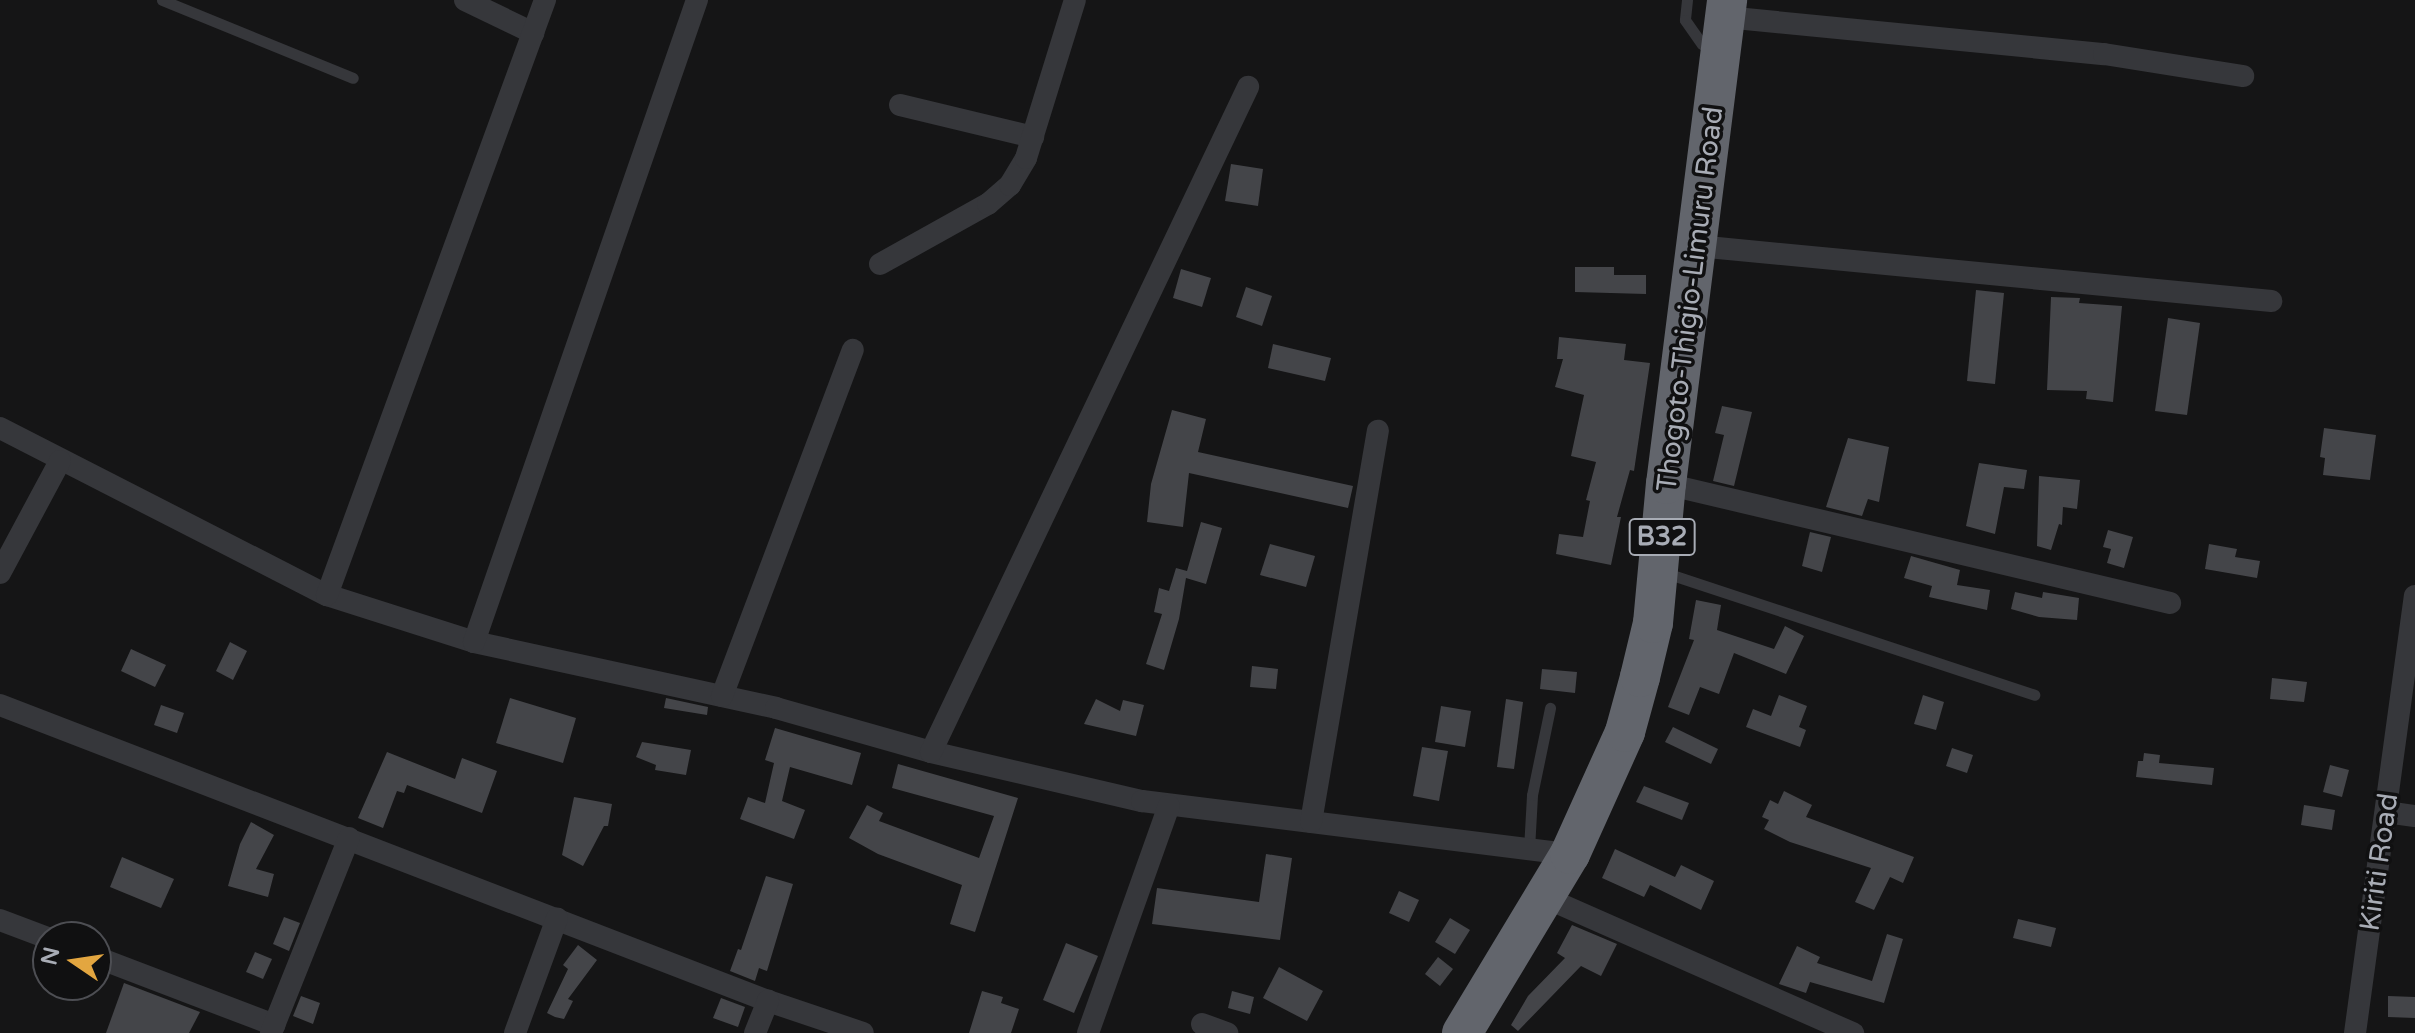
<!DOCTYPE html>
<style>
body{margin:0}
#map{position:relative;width:2415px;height:1033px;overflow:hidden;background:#151516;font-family:"Varela Round",sans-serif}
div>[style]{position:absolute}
.building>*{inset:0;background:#444549}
.lane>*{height:11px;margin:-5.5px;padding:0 5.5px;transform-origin:5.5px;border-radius:5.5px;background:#36373b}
.street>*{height:22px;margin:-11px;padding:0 11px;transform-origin:11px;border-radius:11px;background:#36373b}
.highway>*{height:40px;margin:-20px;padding:0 20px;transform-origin:20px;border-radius:20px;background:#62656c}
span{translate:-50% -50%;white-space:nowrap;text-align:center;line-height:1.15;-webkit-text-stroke:7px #101011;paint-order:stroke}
.shield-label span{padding:2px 6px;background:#101011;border:2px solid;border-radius:6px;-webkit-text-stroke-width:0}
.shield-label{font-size:26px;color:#a8acb5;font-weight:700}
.street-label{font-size:28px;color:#a8acb5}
.north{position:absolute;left:32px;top:921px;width:80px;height:80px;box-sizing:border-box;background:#101011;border:2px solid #4d4e53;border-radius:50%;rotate:283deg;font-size:22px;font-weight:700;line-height:32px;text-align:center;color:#a8acb5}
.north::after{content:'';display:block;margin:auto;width:28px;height:36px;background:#e3a640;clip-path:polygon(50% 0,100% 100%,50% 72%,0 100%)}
</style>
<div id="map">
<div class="building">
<i style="clip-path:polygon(1231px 164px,1263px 169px,1258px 206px,1225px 201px)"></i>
<i style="clip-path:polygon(1575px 267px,1614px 267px,1614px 275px,1646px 275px,1646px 294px,1575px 292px)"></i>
<i style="clip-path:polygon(1181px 269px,1211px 278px,1202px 307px,1173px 298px)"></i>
<i style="clip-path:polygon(1246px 287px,1272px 296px,1262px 326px,1236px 317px)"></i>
<i style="clip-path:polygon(1976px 290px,2004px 293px,1995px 384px,1967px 381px)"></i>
<i style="clip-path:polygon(2051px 297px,2080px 298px,2079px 303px,2122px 306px,2113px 402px,2086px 399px,2087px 391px,2047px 390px)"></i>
<i style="clip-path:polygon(2168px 318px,2200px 323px,2187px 415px,2155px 411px)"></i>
<i style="clip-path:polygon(1559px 337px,1626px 344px,1624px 360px,1650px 363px,1634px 471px,1630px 470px,1617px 517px,1621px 517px,1611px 565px,1556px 554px,1559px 534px,1583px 537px,1590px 501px,1586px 500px,1596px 462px,1571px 456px,1584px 395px,1555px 387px,1563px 359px,1557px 359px)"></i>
<i style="clip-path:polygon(1273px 344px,1331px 358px,1325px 381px,1268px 368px)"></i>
<i style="clip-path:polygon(1722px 406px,1752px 412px,1734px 486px,1713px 481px,1724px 435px,1715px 433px)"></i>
<i style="clip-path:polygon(1172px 410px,1206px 419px,1198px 452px,1353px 486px,1348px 508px,1189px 473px,1183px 527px,1147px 522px,1151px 484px)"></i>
<i style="clip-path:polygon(2324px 428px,2376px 435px,2370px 480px,2323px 475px,2325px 458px,2320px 457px)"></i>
<i style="clip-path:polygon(1848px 438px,1889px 447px,1879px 502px,1868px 499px,1862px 516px,1826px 507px)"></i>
<i style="clip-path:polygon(1979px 463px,2027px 470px,2024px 489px,2004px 487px,1995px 534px,1966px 526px)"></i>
<i style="clip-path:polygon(2039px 476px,2080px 480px,2077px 509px,2063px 507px,2062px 525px,2059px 524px,2051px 550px,2037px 546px)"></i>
<i style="clip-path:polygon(1201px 522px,1222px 528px,1206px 584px,1186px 578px,1179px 619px,1164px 670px,1146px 664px,1162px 614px,1154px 612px,1159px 588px,1169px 591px,1176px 568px,1187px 571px)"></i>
<i style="clip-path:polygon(2108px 530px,2133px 537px,2124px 568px,2107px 563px,2111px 549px,2103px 547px)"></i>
<i style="clip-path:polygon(1810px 532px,1831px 537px,1822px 572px,1802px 566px)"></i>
<i style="clip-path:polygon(1270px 544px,1315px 556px,1306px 587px,1260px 575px)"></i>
<i style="clip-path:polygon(2209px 544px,2237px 549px,2235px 557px,2260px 561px,2257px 578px,2205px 569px)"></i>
<i style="clip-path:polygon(1911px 556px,1960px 570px,1957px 585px,1990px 590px,1987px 610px,1929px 597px,1932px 586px,1904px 578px)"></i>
<i style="clip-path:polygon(2015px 592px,2042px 598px,2043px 592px,2079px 598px,2077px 620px,2039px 617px,2011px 609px)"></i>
<i style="clip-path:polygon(1696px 600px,1721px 605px,1717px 630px,1774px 649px,1785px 626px,1804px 636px,1786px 674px,1734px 653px,1719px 694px,1700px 687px,1689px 715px,1668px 707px,1694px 640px,1689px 639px)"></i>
<i style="clip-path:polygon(230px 642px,247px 651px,233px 680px,216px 671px)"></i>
<i style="clip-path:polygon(131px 649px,166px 665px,155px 687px,121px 671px)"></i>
<i style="clip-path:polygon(1252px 666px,1278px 669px,1276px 689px,1250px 687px)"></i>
<i style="clip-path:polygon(1542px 669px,1577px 672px,1575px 693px,1540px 689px)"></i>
<i style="clip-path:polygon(2272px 678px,2307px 682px,2304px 702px,2270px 699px)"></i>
<i style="clip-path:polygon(1779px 695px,1807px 706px,1799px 727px,1806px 730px,1800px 747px,1746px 727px,1753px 709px,1771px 716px)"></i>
<i style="clip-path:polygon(1923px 695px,1944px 702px,1936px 730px,1914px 724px)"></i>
<i style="clip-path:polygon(510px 698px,576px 718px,563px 763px,496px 743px)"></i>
<i style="clip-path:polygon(666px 698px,708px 707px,707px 715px,664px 708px)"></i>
<i style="clip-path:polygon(1096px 699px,1120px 711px,1123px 700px,1144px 705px,1136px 736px,1084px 724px)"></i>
<i style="clip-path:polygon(1506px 699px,1523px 702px,1514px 769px,1497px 767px)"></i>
<i style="clip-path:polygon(161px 705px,184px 713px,177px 733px,154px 725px)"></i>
<i style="clip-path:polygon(1441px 706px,1471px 711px,1465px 747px,1435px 742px)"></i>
<i style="clip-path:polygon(1673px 727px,1718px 749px,1711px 764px,1665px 742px)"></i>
<i style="clip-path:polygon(775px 728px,861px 753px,852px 785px,790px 767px,782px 801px,805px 810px,794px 839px,740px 819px,748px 797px,765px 803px,774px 763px,765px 760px)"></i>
<i style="clip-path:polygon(642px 742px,691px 750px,686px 775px,655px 770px,656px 765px,636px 757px)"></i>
<i style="clip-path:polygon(1422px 747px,1448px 751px,1439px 801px,1413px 796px)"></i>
<i style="clip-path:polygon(1952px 748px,1973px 755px,1967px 773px,1946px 766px)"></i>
<i style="clip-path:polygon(387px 752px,455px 779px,462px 758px,497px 771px,482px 813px,407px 785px,404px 793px,397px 791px,383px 828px,358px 818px)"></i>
<i style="clip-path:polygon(2144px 753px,2160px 755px,2159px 763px,2214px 768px,2212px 785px,2136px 777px,2138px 761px,2143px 761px)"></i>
<i style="clip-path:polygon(898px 764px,1018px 798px,975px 932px,950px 924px,962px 885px,878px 854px,849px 838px,867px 805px,883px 813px,879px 821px,979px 858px,994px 816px,892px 788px)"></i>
<i style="clip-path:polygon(2330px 765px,2349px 770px,2342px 797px,2323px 792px)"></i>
<i style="clip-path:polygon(1644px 786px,1689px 803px,1682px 820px,1636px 802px)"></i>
<i style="clip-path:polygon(1784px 791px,1812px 805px,1806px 817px,1914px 857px,1903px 883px,1890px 877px,1874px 910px,1855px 902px,1871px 868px,1790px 842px,1764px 829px,1769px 820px,1762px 817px,1770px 800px,1778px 804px)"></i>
<i style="clip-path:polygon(574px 797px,612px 804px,608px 826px,604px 826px,583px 866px,562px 855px)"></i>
<i style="clip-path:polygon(2304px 805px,2335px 810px,2332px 830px,2301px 825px)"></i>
<i style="clip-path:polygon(251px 822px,274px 835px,256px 869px,274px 874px,268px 897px,228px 886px,240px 844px)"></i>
<i style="clip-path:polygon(1615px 849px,1675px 877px,1681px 865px,1714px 881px,1701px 910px,1650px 885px,1644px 897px,1602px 878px)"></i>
<i style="clip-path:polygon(1266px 854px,1292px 858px,1280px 940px,1152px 924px,1157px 888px,1259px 902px)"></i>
<i style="clip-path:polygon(122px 857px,174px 879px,161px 908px,110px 887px)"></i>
<i style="clip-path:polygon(766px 876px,793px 884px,767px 971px,759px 968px,755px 981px,730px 971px,738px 949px,741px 950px)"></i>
<i style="clip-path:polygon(1399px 891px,1419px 900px,1409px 922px,1389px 913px)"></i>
<i style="clip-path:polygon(284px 917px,300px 923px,289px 951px,273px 944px)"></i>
<i style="clip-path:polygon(1450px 918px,1470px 930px,1455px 954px,1435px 942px)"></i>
<i style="clip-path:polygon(2018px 919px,2056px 928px,2051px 947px,2013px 938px)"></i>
<i style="clip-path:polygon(1572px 925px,1617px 944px,1601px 976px,1581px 966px,1518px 1031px,1511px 1025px,1528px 996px,1565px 958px,1557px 953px)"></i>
<i style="clip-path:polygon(1887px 934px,1903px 939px,1884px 1003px,1810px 982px,1806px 993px,1779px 984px,1797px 946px,1820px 957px,1817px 963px,1872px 981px)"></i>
<i style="clip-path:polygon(1066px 943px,1098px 956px,1074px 1013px,1043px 1000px)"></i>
<i style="clip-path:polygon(578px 945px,597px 960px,568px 999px,573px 1001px,564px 1019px,555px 1017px,547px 1013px,568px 969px,563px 965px)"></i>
<i style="clip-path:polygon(255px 952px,272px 959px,263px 979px,246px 972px)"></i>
<i style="clip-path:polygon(1438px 957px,1453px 969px,1440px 986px,1425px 974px)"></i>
<i style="clip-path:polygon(1279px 967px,1323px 991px,1307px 1021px,1263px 998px)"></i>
<i style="clip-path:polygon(124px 983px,200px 1012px,189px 1033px,106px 1033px)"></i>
<i style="clip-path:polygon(982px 991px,1003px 997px,1001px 1003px,1019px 1009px,1011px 1033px,969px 1033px)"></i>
<i style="clip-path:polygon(1232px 991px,1254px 997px,1250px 1014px,1228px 1008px)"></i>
<i style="clip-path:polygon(301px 996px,320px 1003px,313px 1024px,293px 1016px)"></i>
<i style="clip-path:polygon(2388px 996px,2415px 997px,2415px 1018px,2388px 1017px)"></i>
<i style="clip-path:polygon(721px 998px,745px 1007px,738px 1027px,713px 1018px)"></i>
</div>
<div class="lane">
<i style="left:162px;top:0;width:206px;rotate:22.2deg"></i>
<i style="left:1687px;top:0;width:20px;rotate:96deg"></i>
<i style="left:1685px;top:20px;width:29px;rotate:55deg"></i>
<i style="left:1702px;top:44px;width:14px;rotate:30deg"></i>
<i style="left:1666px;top:573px;width:388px;rotate:18.3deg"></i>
<i style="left:1529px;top:849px;width:54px;rotate:-86.8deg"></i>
<i style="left:1532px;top:795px;width:89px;rotate:-78.3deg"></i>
</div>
<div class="street">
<i style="left:465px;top:0;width:76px;rotate:25.9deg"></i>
<i style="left:1725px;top:17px;width:381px;rotate:5.6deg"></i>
<i style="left:2104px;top:54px;width:141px;rotate:9deg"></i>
<i style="left:900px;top:105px;width:137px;rotate:13.5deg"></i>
<i style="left:1697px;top:246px;width:577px;rotate:5.47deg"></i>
<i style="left:880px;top:264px;width:124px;rotate:-29.1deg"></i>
<i style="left:988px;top:204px;width:29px;rotate:-41deg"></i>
<i style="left:1010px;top:185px;width:31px;rotate:-59deg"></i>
<i style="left:1026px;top:158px;width:165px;rotate:-72.8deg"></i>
<i style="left:0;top:428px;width:367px;rotate:27.1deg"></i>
<i style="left:327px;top:595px;width:154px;rotate:17.7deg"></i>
<i style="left:474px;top:642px;width:309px;rotate:12.3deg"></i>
<i style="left:776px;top:708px;width:161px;rotate:15.8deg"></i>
<i style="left:931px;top:752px;width:217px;rotate:13.1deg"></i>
<i style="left:1142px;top:801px;width:431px;rotate:7.1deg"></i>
<i style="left:1666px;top:484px;width:518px;rotate:13.28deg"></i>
<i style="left:0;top:573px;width:127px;rotate:-61.8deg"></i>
<i style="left:327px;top:595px;width:634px;rotate:-69.88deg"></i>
<i style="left:474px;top:642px;width:680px;rotate:-70.85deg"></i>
<i style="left:722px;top:696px;width:370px;rotate:-69.3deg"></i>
<i style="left:0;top:705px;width:823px;rotate:21.08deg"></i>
<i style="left:768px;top:1001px;width:100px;rotate:18.6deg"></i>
<i style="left:931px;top:752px;width:737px;rotate:-64.51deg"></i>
<i style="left:2386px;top:812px;width:29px;rotate:8deg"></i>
<i style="left:1311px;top:822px;width:397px;rotate:-80.3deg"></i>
<i style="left:1544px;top:897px;width:338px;rotate:23.8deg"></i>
<i style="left:0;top:920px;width:51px;rotate:20.6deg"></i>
<i style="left:96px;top:957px;width:191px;rotate:20.9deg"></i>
<i style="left:1202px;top:1024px;width:27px;rotate:20deg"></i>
<i style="left:271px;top:1033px;width:210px;rotate:-68.2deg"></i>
<i style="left:515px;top:1033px;width:122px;rotate:-69.9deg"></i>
<i style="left:755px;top:1033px;width:35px;rotate:-68deg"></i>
<i style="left:1088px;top:1033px;width:241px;rotate:-70.4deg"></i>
<i style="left:2355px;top:1033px;width:441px;rotate:-82.2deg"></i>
</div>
<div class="highway">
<i style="left:1462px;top:1033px;width:209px;rotate:-58.9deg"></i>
<i style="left:1570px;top:854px;width:134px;rotate:-65.7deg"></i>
<i style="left:1625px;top:732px;width:57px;rotate:-74.7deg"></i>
<i style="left:1640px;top:677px;width:56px;rotate:-76.5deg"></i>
<i style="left:1653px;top:623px;width:140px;rotate:-84.7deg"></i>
<i style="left:1666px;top:484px;width:488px;rotate:-82.8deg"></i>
</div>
<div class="shield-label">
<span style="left:1662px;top:537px">B32</span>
</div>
<div class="street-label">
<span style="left:1690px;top:299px;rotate:-83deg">Thogoto-Thigio-Limuru Road</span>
<span style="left:2379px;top:862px;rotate:-82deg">Kiriti Road</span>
</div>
<div class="north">N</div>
</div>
